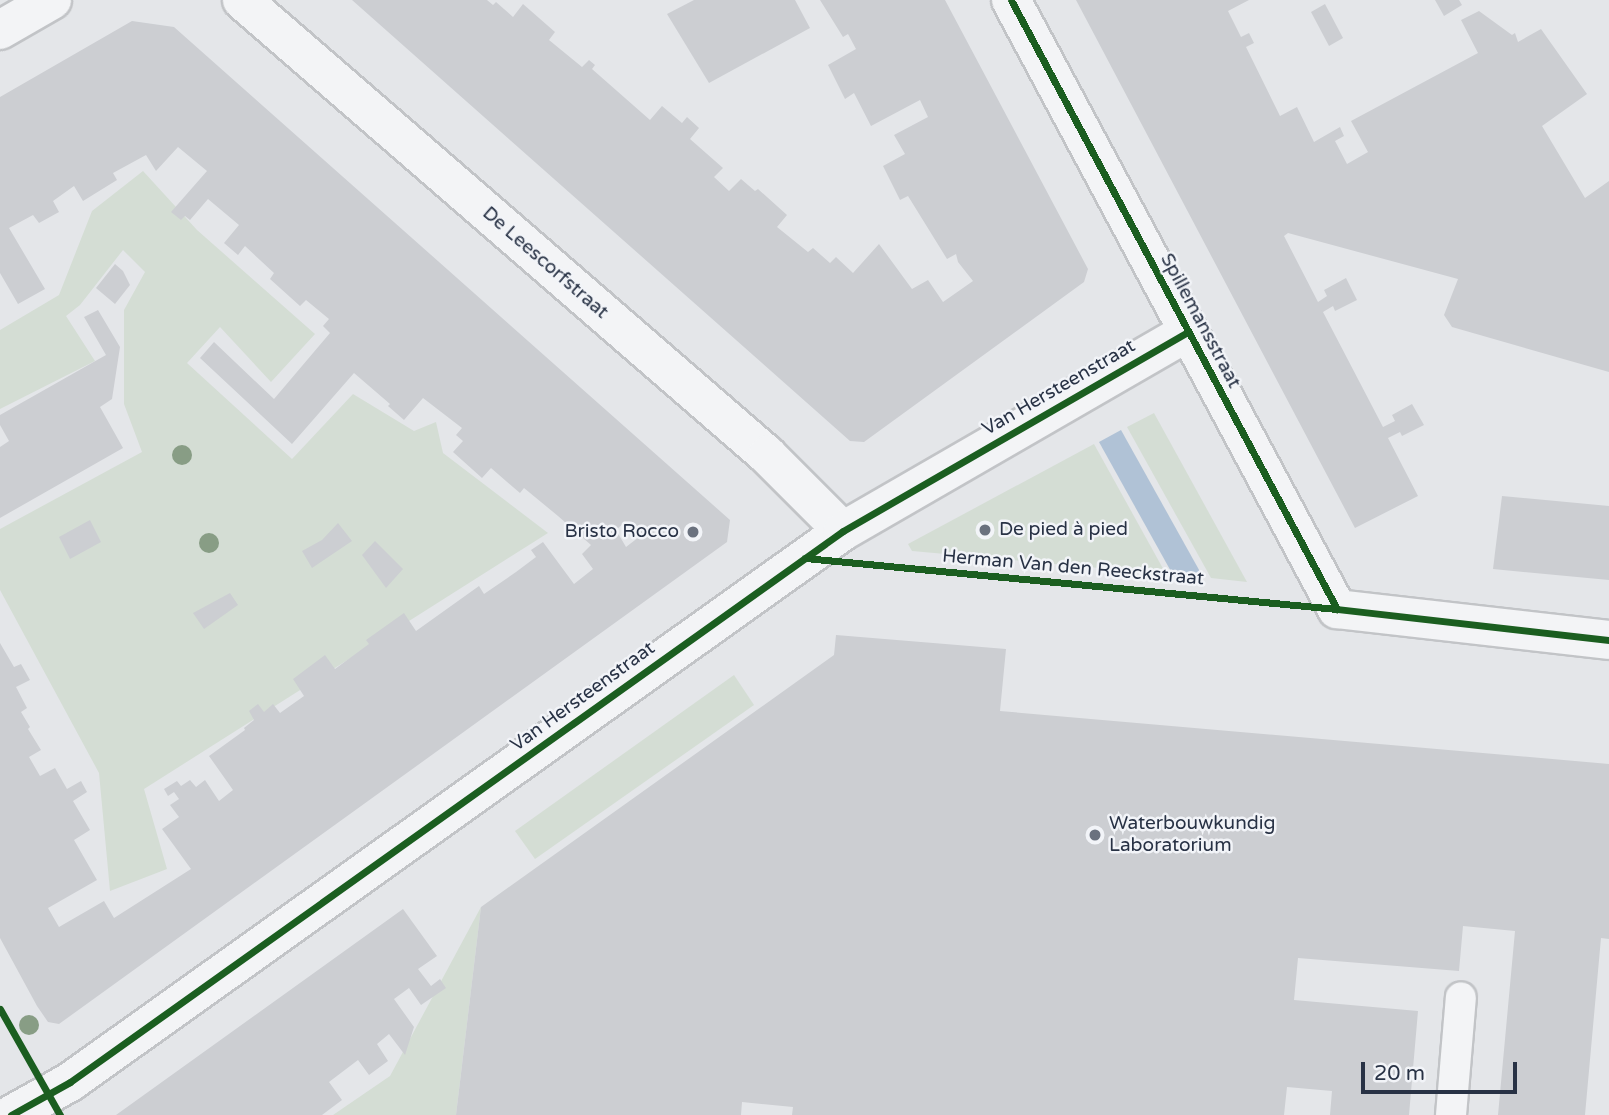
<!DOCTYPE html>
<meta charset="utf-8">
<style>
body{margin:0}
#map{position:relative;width:1609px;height:1115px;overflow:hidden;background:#e4e6e9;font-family:"Varela Round",sans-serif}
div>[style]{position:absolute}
.green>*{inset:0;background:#d4ddd4}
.water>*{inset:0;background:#b0c2d6}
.building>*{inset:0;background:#ccced2}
.roads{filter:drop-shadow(2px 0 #c2c4c7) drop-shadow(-2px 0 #c2c4c7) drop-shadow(0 2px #c2c4c7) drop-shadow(0 -2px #c2c4c7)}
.service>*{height:30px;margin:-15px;padding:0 15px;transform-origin:15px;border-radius:15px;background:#f3f4f6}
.minor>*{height:38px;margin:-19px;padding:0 19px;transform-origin:19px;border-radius:19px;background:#f3f4f6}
.cycleway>*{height:7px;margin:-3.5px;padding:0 3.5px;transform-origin:3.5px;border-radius:3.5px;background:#1b5e20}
.trees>*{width:20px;height:20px;margin:-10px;border-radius:50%;background:#889d85}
.dots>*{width:19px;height:19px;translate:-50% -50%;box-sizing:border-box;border:4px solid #f2f4f8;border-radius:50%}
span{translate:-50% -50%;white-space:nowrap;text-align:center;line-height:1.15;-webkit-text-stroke:5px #f2f4f8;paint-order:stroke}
.street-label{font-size:19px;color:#283245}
.poi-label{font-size:19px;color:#283245}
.left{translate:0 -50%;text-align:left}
.right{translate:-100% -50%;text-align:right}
.scale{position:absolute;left:1361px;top:1062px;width:156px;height:32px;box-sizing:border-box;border:4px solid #283245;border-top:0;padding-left:9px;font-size:21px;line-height:24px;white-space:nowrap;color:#283245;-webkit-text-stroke:5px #f2f4f8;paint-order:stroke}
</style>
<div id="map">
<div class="green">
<i style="clip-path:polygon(143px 171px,197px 230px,315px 334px,271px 382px,220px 327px,187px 363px,292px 459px,353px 394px,414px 431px,436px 422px,443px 453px,548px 533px,144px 789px,167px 869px,110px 891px,99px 773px,0 590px,0 529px,142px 452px,124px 404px,124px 310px,145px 272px,123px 250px,80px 305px,66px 316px,95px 361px,0 409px,0 330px,59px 295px,92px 211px)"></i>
<i style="clip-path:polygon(1154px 413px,1247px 582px,1211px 578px,1127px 427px)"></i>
<i style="clip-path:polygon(1094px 444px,1166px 574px,912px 551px,908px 544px)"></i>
<i style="clip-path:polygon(734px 675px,754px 705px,535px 859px,515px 831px)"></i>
<i style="clip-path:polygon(481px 907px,456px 1115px,333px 1115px,390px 1076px)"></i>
</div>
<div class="water">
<i style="clip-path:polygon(1121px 430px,1203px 577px,1173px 575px,1099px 442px)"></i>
</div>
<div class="building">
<i style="clip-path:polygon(352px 0,487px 0,493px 5px,496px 2px,513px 17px,523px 4px,555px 32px,549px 40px,582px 67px,589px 60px,595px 65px,592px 69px,650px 120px,662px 106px,682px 123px,687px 117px,699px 128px,690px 139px,723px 168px,714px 177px,729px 191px,741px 179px,755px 191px,758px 189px,787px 215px,777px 227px,808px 252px,813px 248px,830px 263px,836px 257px,853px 273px,879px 244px,912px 289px,928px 280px,943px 302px,973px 281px,958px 262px,956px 254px,947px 259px,908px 196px,900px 200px,883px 166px,905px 154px,894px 135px,928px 117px,920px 100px,871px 126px,854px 93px,845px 99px,828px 65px,856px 49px,848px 34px,843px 37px,820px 0,945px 0,1088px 269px,1084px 282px,864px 442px,850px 441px)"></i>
<i style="clip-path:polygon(694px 0,795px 0,810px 28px,709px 83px,667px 14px)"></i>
<i style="clip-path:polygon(1076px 0,1249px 0,1228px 11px,1241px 37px,1249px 33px,1254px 43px,1246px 47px,1280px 116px,1297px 107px,1314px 142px,1340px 127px,1344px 136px,1335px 141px,1347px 164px,1368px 152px,1351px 121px,1478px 53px,1461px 20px,1479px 11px,1512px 35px,1515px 33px,1518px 42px,1541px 29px,1587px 94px,1542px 126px,1585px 198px,1609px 181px,1609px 372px,1452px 327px,1444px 315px,1458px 279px,1288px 233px,1284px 236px,1318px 302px,1327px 296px,1324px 290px,1346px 278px,1357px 300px,1335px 311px,1333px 306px,1323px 312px,1383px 427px,1395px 421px,1392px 415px,1412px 404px,1424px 425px,1402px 436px,1400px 432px,1388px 438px,1418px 496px,1355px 528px)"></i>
<i style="clip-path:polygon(1435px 0,1459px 0,1462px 5px,1444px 16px)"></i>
<i style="clip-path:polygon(1325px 4px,1343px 38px,1329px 46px,1311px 12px)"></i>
<i style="clip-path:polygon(evenodd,132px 21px,174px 27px,730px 520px,727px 542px,59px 1024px,48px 1022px,37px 1006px,0 938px,0 643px,14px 667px,21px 664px,30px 680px,16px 687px,27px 708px,21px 712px,30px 727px,28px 729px,41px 750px,29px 757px,40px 776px,55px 768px,67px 789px,81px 781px,87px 792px,73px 801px,90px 830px,74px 840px,97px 880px,48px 908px,59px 927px,104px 901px,114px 918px,191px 869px,162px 829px,179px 817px,170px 805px,179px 799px,174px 792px,168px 796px,164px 789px,177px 781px,181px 786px,190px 780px,196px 787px,205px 780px,219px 801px,233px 790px,209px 756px,245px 730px,244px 728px,254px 720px,249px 711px,258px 704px,264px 712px,273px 704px,280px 713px,304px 696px,293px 679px,325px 655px,335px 669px,369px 644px,366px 640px,404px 613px,416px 631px,479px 586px,484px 594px,516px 572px,536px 557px,531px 550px,543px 542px,574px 584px,593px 569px,582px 554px,591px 545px,558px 516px,524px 488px,520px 493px,491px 468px,482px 478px,453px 452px,463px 441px,456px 435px,462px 428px,423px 398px,404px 420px,388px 406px,390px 404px,354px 373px,292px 444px,200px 358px,214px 342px,274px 399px,330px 333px,323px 326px,329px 319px,306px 300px,300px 306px,270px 279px,274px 273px,245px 246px,238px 255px,224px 243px,239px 225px,208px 199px,190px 220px,185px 216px,181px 220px,171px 212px,207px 171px,178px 147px,156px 171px,146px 155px,113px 173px,117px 180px,83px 201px,74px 186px,53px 201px,59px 212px,39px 223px,33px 215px,9px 228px,45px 289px,18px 304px,0 273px,0 97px,132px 21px,625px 522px,639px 537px,626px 547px,616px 530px,625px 522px)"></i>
<i style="clip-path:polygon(115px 264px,123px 271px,130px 285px,115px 304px,96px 288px)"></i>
<i style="clip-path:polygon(98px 310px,120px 347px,112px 399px,100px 407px,123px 448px,0 518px,0 447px,9px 441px,0 425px,0 415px,106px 355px,84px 317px)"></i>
<i style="clip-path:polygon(1502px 496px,1609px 506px,1609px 580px,1493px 569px)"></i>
<i style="clip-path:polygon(90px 520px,101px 542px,70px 559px,59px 537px)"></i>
<i style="clip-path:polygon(338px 523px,352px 541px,312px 568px,302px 551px,322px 540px)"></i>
<i style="clip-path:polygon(375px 541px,403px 569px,386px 588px,362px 555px)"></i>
<i style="clip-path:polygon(230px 593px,238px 605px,204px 629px,193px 613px)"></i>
<i style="clip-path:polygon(836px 635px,1006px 649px,1000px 711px,1609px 764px,1609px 939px,1601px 938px,1585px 1115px,1498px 1115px,1515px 931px,1463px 926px,1459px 971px,1298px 958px,1294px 1000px,1418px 1011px,1409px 1115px,1330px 1115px,1332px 1091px,1287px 1087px,1284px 1115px,792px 1115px,793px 1107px,742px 1102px,741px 1115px,456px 1115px,481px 907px,834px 655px)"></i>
<i style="clip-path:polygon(403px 909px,437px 956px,418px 969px,431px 986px,440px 979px,446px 988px,421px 1005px,409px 988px,394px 999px,414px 1027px,405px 1055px,389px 1034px,377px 1044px,388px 1061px,369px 1075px,358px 1060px,329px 1082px,342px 1100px,322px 1115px,116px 1115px)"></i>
</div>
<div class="roads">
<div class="service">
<i style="left:1451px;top:1115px;width:118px;rotate:-85.2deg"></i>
</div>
<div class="minor">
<i style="left:242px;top:0;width:695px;rotate:40.91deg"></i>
<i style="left:767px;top:455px;width:107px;rotate:45deg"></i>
<i style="left:1011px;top:0;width:691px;rotate:61.84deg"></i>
<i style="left:1337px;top:609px;width:274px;rotate:6.5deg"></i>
<i style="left:0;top:30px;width:60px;rotate:-30deg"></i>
<i style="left:11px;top:1115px;width:68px;rotate:-29.2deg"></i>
<i style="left:70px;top:1082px;width:949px;rotate:-35.48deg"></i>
<i style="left:843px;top:531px;width:398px;rotate:-30deg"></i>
</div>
</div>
<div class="cycleway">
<i style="left:1011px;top:0;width:691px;rotate:61.84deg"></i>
<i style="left:1337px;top:609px;width:274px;rotate:6.5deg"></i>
<i style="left:805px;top:558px;width:534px;rotate:5.48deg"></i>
<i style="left:0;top:1009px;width:122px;rotate:60.5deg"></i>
<i style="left:11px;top:1115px;width:68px;rotate:-29.2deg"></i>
<i style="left:70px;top:1082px;width:949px;rotate:-35.48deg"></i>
<i style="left:843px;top:531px;width:398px;rotate:-30deg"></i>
</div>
<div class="trees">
<i style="left:182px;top:455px"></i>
<i style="left:209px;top:543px"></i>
<i style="left:29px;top:1025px"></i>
</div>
<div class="dots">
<i style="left:985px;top:530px;background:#6a717e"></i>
<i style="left:693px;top:532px;background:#6a717e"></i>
<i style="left:1095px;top:835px;background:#6a717e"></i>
</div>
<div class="street-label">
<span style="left:545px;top:263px;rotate:41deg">De Leescorfstraat</span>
<span style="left:1200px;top:321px;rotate:62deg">Spillemansstraat</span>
<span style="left:1059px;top:388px;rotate:-30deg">Van Hersteenstraat</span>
<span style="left:1073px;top:568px;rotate:5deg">Herman Van den Reeckstraat</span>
<span style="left:583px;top:697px;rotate:-36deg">Van Hersteenstraat</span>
</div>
<div class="poi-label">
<span class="left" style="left:999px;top:530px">De pied à pied</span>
<span class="right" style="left:679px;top:532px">Bristo Rocco</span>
<span class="left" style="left:1109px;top:835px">Waterbouwkundig<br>Laboratorium</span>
</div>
<div class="scale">20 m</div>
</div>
